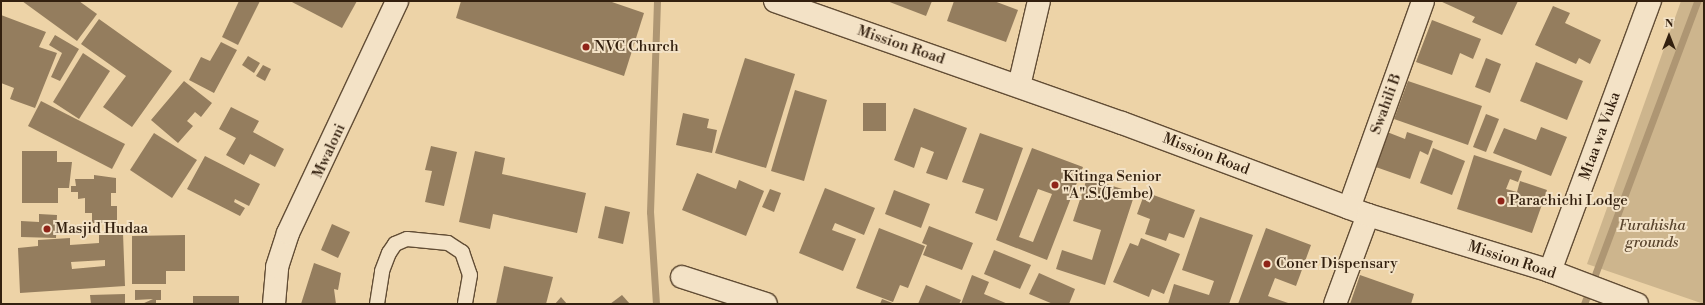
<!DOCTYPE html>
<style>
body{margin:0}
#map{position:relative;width:1705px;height:305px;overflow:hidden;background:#edd3a7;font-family:"Libre Bodoni",serif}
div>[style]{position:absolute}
.green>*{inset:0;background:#cdb58d}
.stream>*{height:7px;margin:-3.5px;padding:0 3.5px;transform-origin:3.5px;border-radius:3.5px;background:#ae9673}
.building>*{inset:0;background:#947d5e}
.roads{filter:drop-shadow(1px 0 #624d35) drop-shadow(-1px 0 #624d35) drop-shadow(0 1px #624d35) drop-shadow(0 -1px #624d35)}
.service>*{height:14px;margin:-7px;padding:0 7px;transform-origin:7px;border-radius:7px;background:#f3e2c6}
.minor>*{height:22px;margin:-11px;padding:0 11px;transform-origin:11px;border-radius:11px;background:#f3e2c6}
.tertiary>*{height:22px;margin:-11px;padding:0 11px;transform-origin:11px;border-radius:11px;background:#f3e2c6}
.dots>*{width:11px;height:11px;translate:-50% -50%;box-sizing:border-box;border:2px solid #f3e2c6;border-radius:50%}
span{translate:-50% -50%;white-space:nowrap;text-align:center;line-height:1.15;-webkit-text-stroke:4px #f3e2c6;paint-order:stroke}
.street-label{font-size:15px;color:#33200f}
.poi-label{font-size:15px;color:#33200f}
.left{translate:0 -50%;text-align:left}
.park-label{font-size:15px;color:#5a452e;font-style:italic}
.frame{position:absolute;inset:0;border:2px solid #33200f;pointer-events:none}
.north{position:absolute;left:1649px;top:16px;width:40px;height:40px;-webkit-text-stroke:3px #f3e2c6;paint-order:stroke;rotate:0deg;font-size:11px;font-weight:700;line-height:16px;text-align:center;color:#33200f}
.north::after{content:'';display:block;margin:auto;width:14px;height:18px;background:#33200f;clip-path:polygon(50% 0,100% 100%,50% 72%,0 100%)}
</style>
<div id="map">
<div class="green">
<i style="clip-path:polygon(1681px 1px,1704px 1px,1704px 304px,1587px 264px)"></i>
</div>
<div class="stream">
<i style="left:656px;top:304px;width:92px;rotate:-93.7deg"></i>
<i style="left:650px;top:212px;width:211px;rotate:-88.1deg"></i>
<i style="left:1584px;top:304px;width:323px;rotate:-69.5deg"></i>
</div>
<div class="building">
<i style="clip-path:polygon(22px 1px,79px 1px,97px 14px,77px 41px)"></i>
<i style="clip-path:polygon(239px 1px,260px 1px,238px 45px,222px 37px)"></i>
<i style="clip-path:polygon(290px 1px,357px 1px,342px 28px)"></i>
<i style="clip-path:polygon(461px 1px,609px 1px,644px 13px,624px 76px,456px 18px)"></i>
<i style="clip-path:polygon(887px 1px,932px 1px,926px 16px)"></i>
<i style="clip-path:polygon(954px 1px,994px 1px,1018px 10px,1006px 42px,947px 21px)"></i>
<i style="clip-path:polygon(1440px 1px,1518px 1px,1502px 35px,1472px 22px,1475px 17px)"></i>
<i style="clip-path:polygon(1553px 6px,1570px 13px,1565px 23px,1601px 40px,1590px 64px,1579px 58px,1576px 64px,1535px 45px)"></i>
<i style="clip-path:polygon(1px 15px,46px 32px,39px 47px,57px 53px,35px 108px,10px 99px,14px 88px,1px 83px)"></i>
<i style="clip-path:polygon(99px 19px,172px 71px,132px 127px,103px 107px,126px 76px,81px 44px)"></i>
<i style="clip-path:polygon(1432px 20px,1481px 39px,1473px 59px,1460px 53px,1452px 75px,1416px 62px)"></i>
<i style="clip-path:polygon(55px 35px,79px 49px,60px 81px,51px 77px,62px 53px,49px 45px)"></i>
<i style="clip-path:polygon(221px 42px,237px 50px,214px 93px,189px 80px,201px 57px,210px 61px)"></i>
<i style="clip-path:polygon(83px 53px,110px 71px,79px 119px,53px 102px)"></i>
<i style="clip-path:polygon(248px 56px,260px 63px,254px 73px,242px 65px)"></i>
<i style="clip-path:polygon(745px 58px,795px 74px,766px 168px,715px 153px)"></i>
<i style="clip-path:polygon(1486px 58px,1501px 64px,1490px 93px,1475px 87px)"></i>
<i style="clip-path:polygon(1536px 62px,1583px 81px,1567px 120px,1520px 101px)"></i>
<i style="clip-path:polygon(263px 65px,271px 69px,265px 81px,256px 76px)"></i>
<i style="clip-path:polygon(184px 81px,212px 103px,201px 117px,195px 112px,187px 121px,193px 126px,178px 143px,151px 120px)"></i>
<i style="clip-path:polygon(1408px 81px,1482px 106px,1468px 145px,1394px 119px)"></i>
<i style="clip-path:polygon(795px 90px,827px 100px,804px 181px,771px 171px)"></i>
<i style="clip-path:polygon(41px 101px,125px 144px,112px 169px,28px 126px)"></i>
<i style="clip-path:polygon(863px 103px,886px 103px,886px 131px,863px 131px)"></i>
<i style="clip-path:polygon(231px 107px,259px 121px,253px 132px,284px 149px,275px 167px,250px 154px,244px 165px,226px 155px,236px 138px,219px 129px)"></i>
<i style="clip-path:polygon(914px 108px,967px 128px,947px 180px,926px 173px,934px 152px,921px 147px,914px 168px,894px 160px)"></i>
<i style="clip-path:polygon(683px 113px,709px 119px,707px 128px,717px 130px,712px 153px,676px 145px)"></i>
<i style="clip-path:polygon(1486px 114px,1499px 119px,1486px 152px,1473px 147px)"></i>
<i style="clip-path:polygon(1541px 127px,1567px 137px,1551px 176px,1493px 153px,1504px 128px,1536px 140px)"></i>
<i style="clip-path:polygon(1382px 130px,1405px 139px,1407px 132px,1433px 141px,1428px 155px,1420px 151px,1410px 179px,1370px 165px)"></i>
<i style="clip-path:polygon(154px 133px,197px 160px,172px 198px,130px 170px)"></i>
<i style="clip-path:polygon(980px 133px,1023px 148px,997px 221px,975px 213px,984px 189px,962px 182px)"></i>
<i style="clip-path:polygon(431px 146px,457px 152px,444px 206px,425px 202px,432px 171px,425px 170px)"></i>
<i style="clip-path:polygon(evenodd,1032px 148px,1083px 167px,1047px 260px,996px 240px,1032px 148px,1038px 189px,1052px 194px,1033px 242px,1019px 237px,1038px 189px)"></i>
<i style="clip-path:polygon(1433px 148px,1465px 161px,1452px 195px,1420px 183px)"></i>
<i style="clip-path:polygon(22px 151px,57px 151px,57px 162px,72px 162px,69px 188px,58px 188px,58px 203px,22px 203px)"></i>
<i style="clip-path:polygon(475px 151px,505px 158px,502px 174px,586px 193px,577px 233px,493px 214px,490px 229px,459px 222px)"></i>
<i style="clip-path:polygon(1474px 155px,1522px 171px,1518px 182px,1510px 179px,1506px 189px,1517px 192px,1520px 181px,1547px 190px,1532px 233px,1457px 209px)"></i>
<i style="clip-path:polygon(205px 156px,260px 184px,249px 206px,235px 199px,234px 202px,245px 208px,240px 216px,187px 189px)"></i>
<i style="clip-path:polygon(697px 173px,736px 189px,739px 180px,764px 191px,746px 236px,682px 210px)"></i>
<i style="clip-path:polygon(94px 175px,116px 178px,116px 193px,111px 193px,111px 206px,117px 206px,117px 223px,92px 223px,92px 213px,85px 213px,85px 198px,78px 199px,78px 192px,71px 192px,71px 186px,76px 186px,75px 179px,94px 179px)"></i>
<i style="clip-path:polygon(1087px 178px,1135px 193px,1105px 285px,1056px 269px,1062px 250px,1092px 260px,1101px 230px,1073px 221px)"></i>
<i style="clip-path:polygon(825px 188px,875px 208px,864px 235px,835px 223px,832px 230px,856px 239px,843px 271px,799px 253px)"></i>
<i style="clip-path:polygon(770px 189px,781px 193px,774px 212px,762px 207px)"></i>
<i style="clip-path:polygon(894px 190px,930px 204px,921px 228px,885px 214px)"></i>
<i style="clip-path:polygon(1145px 192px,1195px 210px,1184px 238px,1169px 233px,1166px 241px,1145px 234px,1150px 219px,1137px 214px)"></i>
<i style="clip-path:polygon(605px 206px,630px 212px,623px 244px,598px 238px)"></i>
<i style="clip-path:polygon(39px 214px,57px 215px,56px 238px,21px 237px,21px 221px,39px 222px)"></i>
<i style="clip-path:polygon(1200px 217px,1253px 235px,1229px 304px,1168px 304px,1174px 284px,1209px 295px,1214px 281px,1182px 270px)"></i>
<i style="clip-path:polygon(332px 224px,350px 232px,338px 258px,321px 250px)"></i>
<i style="clip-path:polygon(929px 226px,973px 243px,962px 270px,923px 255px,927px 245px,922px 243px)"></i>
<i style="clip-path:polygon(879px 228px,925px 246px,908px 288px,900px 285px,893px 302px,856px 288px)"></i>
<i style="clip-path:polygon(1266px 228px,1311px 245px,1296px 286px,1275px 278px,1268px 296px,1291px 304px,1238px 304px)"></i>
<i style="clip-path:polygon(evenodd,123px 233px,125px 286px,20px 293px,18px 248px,38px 246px,38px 240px,70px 238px,70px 245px,99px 243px,99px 235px,123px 233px,105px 260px,105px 266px,72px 269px,71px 262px,105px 260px)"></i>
<i style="clip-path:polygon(185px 235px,185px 271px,166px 271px,166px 284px,132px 284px,132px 236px)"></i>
<i style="clip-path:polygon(1141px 238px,1180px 254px,1164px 294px,1152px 289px,1149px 297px,1113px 282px,1130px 243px,1138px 246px)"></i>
<i style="clip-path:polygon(994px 250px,1031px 265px,1020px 289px,984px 274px)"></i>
<i style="clip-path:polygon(314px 263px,341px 273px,338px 290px,334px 289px,336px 304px,301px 304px)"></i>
<i style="clip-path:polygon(504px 266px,553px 277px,546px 304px,496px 304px)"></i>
<i style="clip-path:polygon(1039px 273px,1075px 289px,1069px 304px,1053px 304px,1029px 294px)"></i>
<i style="clip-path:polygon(972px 275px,989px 282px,984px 294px,1008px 304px,961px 304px)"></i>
<i style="clip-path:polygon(1360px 275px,1414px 294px,1411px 304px,1350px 304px)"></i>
<i style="clip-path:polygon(926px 285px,961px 300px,959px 304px,918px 304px)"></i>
<i style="clip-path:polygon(135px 290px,161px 290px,161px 300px,156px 300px,156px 304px,142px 304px,153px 299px,135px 300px)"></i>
<i style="clip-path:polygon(125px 294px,125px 304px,91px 304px,90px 295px)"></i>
<i style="clip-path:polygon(622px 295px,630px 304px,610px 304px)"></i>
<i style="clip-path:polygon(193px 296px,239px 296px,239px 304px,193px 304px)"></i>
<i style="clip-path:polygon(561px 297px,567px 304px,555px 304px)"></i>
<i style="clip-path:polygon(882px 299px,895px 304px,880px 304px)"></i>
</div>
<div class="roads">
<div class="service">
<i style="left:377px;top:304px;width:33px;rotate:-81deg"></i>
<i style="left:382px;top:271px;width:19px;rotate:-69deg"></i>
<i style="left:389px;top:253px;width:11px;rotate:-56deg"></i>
<i style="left:395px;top:244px;width:13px;rotate:-23deg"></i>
<i style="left:407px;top:239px;width:41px;rotate:5.6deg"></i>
<i style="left:448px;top:243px;width:17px;rotate:33deg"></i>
<i style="left:462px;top:252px;width:24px;rotate:71deg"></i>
<i style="left:470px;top:275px;width:29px;rotate:100deg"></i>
</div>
<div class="minor">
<i style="left:1019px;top:86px;width:87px;rotate:-76.8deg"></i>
<i style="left:1349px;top:208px;width:220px;rotate:-70.3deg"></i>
<i style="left:1550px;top:271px;width:288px;rotate:-69.7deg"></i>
<i style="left:682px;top:277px;width:88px;rotate:17.8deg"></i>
<i style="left:274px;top:304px;width:37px;rotate:-85deg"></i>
<i style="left:277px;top:267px;width:36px;rotate:-72deg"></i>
<i style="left:288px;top:233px;width:256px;rotate:-64.8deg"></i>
<i style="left:1335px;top:304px;width:95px;rotate:-69.7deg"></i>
</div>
<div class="tertiary">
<i style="left:775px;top:1px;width:368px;rotate:19.4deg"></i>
<i style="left:1122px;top:123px;width:263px;rotate:20.5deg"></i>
<i style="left:1368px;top:215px;width:190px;rotate:17.1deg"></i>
<i style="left:1550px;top:271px;width:93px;rotate:20.8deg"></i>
</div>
</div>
<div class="dots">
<i style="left:586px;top:47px;background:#8f2418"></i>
<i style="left:1055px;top:185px;background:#8f2418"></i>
<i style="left:1501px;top:201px;background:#8f2418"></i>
<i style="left:47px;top:229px;background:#8f2418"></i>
<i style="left:1267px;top:264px;background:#8f2418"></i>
</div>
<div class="street-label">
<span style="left:901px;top:45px;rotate:19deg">Mission Road</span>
<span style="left:1386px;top:104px;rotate:-70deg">Swahili B</span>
<span style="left:1600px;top:136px;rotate:-70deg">Mtaa wa Vuka</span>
<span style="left:329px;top:151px;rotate:-65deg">Mwaloni</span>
<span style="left:1206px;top:154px;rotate:21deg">Mission Road</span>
<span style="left:1512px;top:260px;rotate:18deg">Mission Road</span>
</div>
<div class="poi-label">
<span class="left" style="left:594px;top:47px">NVC Church</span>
<span class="left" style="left:1063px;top:185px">Kitinga Senior<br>"A".S.(Jembe)</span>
<span class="left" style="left:1509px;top:201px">Parachichi Lodge</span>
<span class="left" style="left:55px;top:229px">Masjid Hudaa</span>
<span class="left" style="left:1276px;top:264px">Coner Dispensary</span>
</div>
<div class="park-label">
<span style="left:1652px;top:234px">Furahisha<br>grounds</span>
</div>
<div class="frame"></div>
<div class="north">N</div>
</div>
